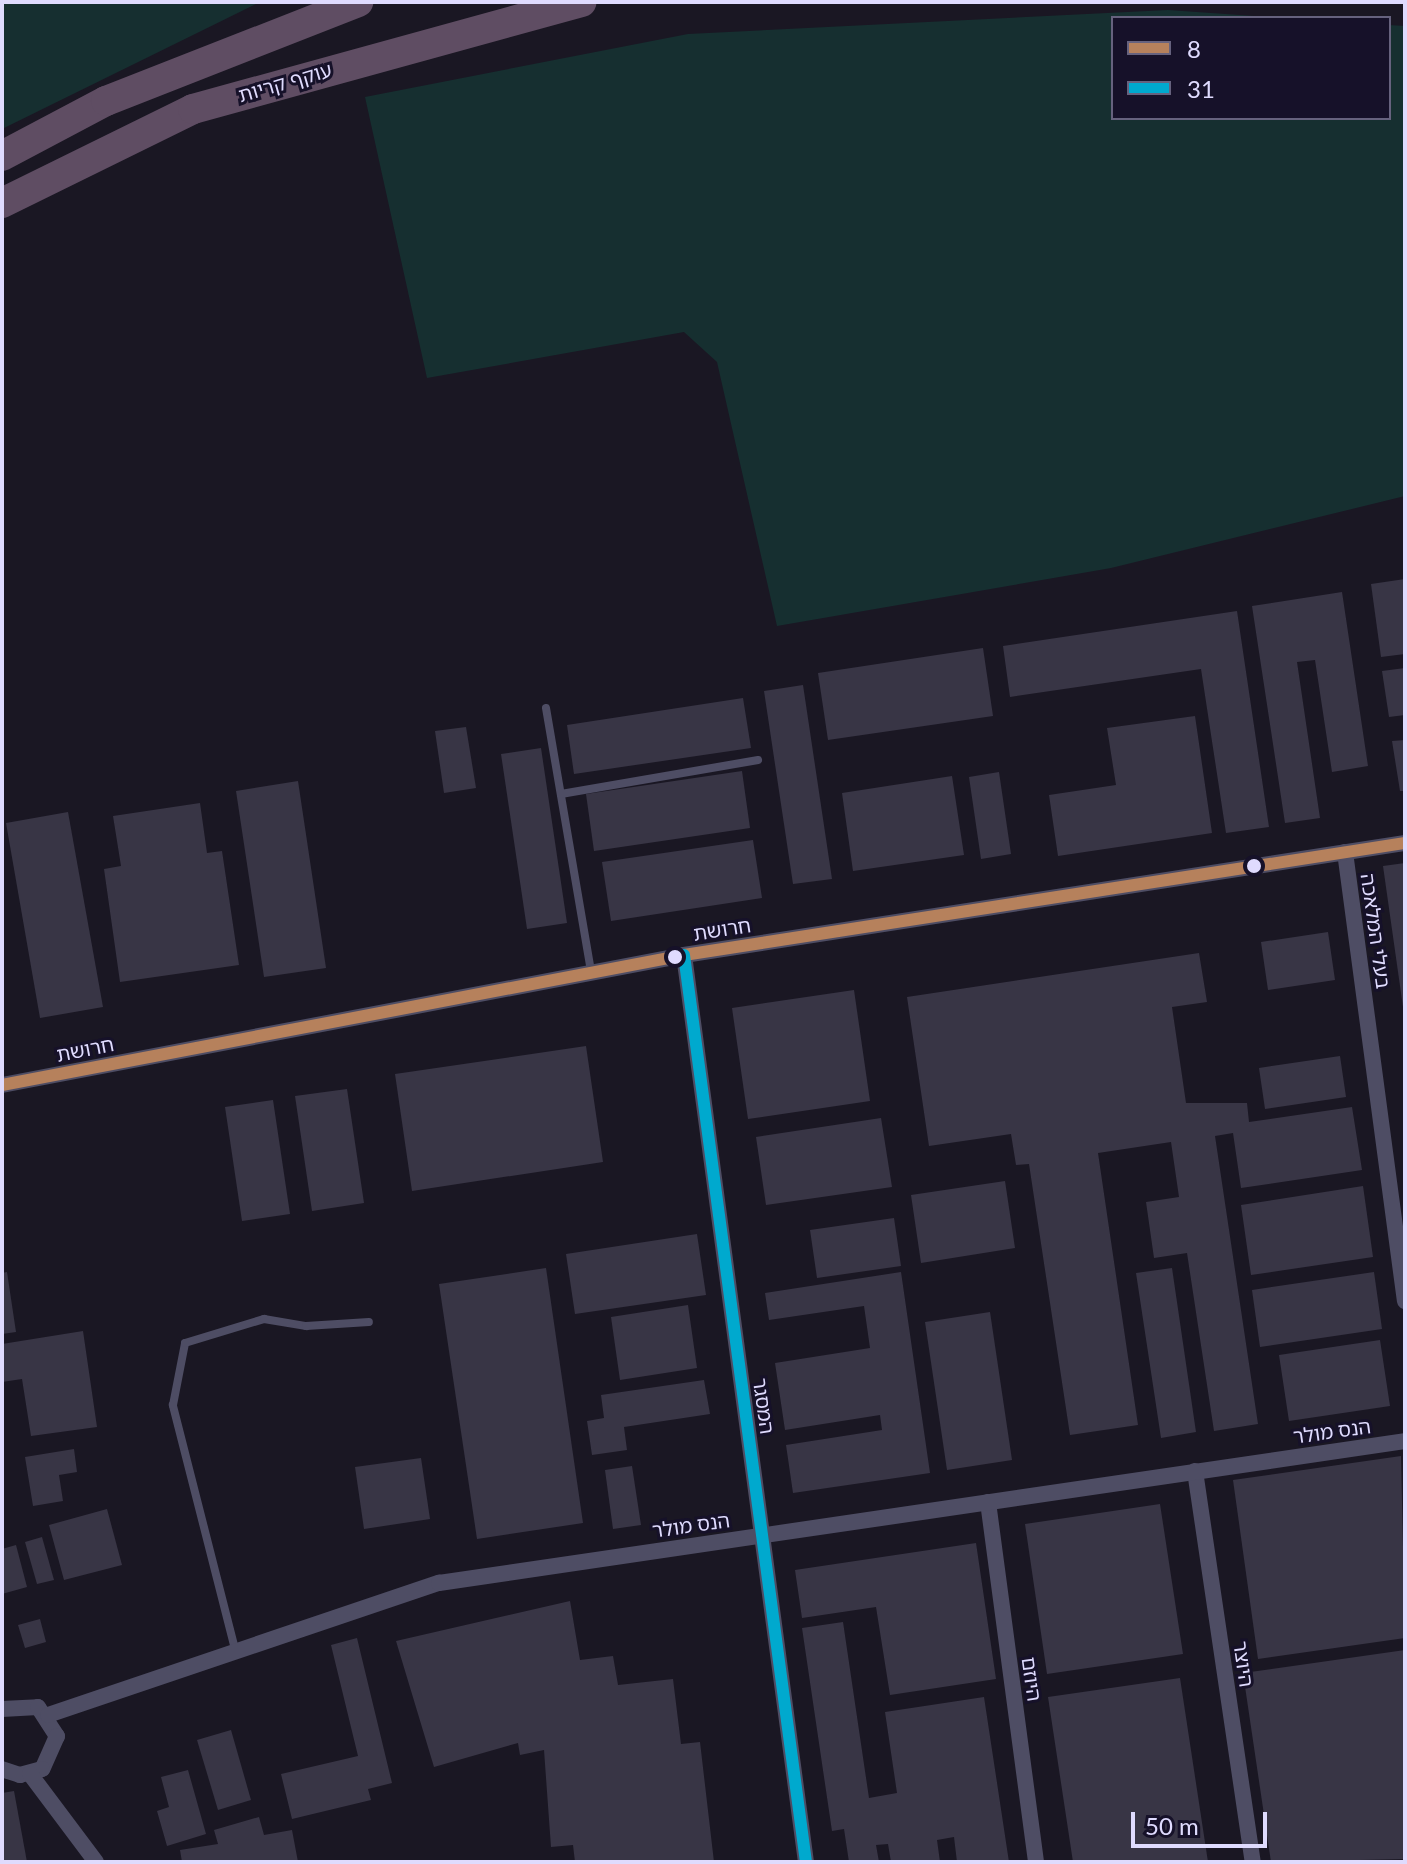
<!DOCTYPE html>
<meta charset="utf-8">
<style>
body{margin:0}
#map{position:relative;width:1407px;height:1864px;overflow:hidden;background:#1a1723;font-family:Lato,"Noto Sans Hebrew",sans-serif}
div>[style]{position:absolute}
.green>*{inset:0;background:#162f30}
.building>*{inset:0;background:#383545}
.lane>*{height:8px;margin:-4px;padding:0 4px;transform-origin:4px;border-radius:4px;background:#4e4d64}
.street>*{height:16px;margin:-8px;padding:0 8px;transform-origin:8px;border-radius:8px;background:#4e4d64}
.highway>*{height:30px;margin:-15px;padding:0 15px;transform-origin:15px;border-radius:15px;background:#5f4d63}
.bus-1>*{height:12px;margin:-6px;padding:0 6px;transform-origin:6px;border-radius:6px;background:#b6815c}
.bus-2>*{height:12px;margin:-6px;padding:0 6px;transform-origin:6px;border-radius:6px;background:#00a9ce}
.dots>*{width:22px;height:22px;translate:-50% -50%;box-sizing:border-box;border:4px solid #161129;border-radius:50%}
span{translate:-50% -50%;white-space:nowrap;text-align:center;line-height:1.15;-webkit-text-stroke:6px #161129;paint-order:stroke}
.street-label{font-size:20px;color:#dfdbfe}
.frame{position:absolute;inset:0;border:4px solid #dfdbfe;pointer-events:none}
.legend{position:absolute;left:1111px;top:16px;width:280px;height:104px;box-sizing:border-box;background:#161129;border:2px solid #66627e;margin:0;padding:10px 14px;list-style:none;font-size:24px;color:#dfdbfe}
.legend li{display:flex;align-items:center;gap:16px;height:40px}
.legend b{width:40px;border:2px solid #66627e}
.scale{position:absolute;left:1131px;top:1812px;width:136px;height:36px;box-sizing:border-box;border:4px solid #dfdbfe;border-top:0;padding-left:10px;font-size:24px;line-height:28px;white-space:nowrap;color:#dfdbfe;-webkit-text-stroke:6px #161129;paint-order:stroke}
</style>
<div id="map">
<div class="green">
<i style="clip-path:polygon(2px 2px,260px 2px,2px 129px)"></i>
<i style="clip-path:polygon(1168px 10px,1283px 18px,1113px 18px,1113px 118px,1389px 118px,1389px 25px,1405px 26px,1405px 496px,1111px 568px,777px 626px,717px 362px,684px 332px,427px 378px,365px 97px,688px 34px)"></i>
</div>
<div class="building">
<i style="clip-path:polygon(1405px 579px,1405px 654px,1381px 657px,1371px 584px)"></i>
<i style="clip-path:polygon(1342px 592px,1368px 766px,1332px 772px,1315px 660px,1297px 662px,1320px 818px,1285px 823px,1252px 606px)"></i>
<i style="clip-path:polygon(1237px 611px,1269px 827px,1226px 833px,1201px 669px,1010px 697px,1003px 646px)"></i>
<i style="clip-path:polygon(983px 648px,993px 716px,828px 740px,818px 673px)"></i>
<i style="clip-path:polygon(1405px 668px,1405px 715px,1389px 717px,1382px 671px)"></i>
<i style="clip-path:polygon(803px 685px,832px 879px,793px 884px,764px 691px)"></i>
<i style="clip-path:polygon(743px 698px,751px 748px,574px 774px,567px 725px)"></i>
<i style="clip-path:polygon(1195px 716px,1212px 833px,1058px 856px,1049px 795px,1116px 785px,1107px 728px)"></i>
<i style="clip-path:polygon(466px 727px,476px 788px,444px 793px,435px 731px)"></i>
<i style="clip-path:polygon(1405px 740px,1405px 791px,1400px 791px,1392px 741px)"></i>
<i style="clip-path:polygon(541px 748px,567px 923px,527px 929px,501px 754px)"></i>
<i style="clip-path:polygon(742px 771px,750px 828px,594px 851px,586px 794px)"></i>
<i style="clip-path:polygon(999px 772px,1011px 854px,981px 859px,969px 777px)"></i>
<i style="clip-path:polygon(952px 776px,964px 855px,853px 871px,842px 793px)"></i>
<i style="clip-path:polygon(298px 781px,326px 968px,264px 977px,236px 791px)"></i>
<i style="clip-path:polygon(200px 803px,207px 853px,222px 851px,239px 965px,120px 982px,104px 869px,121px 866px,113px 816px)"></i>
<i style="clip-path:polygon(68px 812px,103px 1007px,40px 1018px,6px 823px)"></i>
<i style="clip-path:polygon(753px 840px,762px 898px,611px 921px,602px 862px)"></i>
<i style="clip-path:polygon(1405px 863px,1405px 1007px,1403px 1007px,1383px 866px)"></i>
<i style="clip-path:polygon(1328px 932px,1335px 980px,1268px 990px,1261px 942px)"></i>
<i style="clip-path:polygon(1199px 953px,1207px 1002px,1172px 1007px,1186px 1103px,1247px 1103px,1249px 1122px,1352px 1107px,1362px 1170px,1241px 1188px,1233px 1133px,1215px 1136px,1258px 1424px,1214px 1431px,1187px 1253px,1154px 1258px,1146px 1202px,1179px 1197px,1171px 1142px,1098px 1153px,1138px 1425px,1070px 1435px,1029px 1164px,1016px 1165px,1011px 1134px,929px 1146px,907px 997px)"></i>
<i style="clip-path:polygon(854px 990px,870px 1101px,748px 1119px,732px 1008px)"></i>
<i style="clip-path:polygon(586px 1046px,603px 1162px,412px 1191px,395px 1074px)"></i>
<i style="clip-path:polygon(1340px 1056px,1346px 1097px,1265px 1109px,1259px 1068px)"></i>
<i style="clip-path:polygon(347px 1089px,364px 1203px,312px 1211px,295px 1096px)"></i>
<i style="clip-path:polygon(273px 1100px,290px 1214px,242px 1221px,225px 1107px)"></i>
<i style="clip-path:polygon(881px 1118px,892px 1187px,766px 1205px,756px 1137px)"></i>
<i style="clip-path:polygon(1005px 1181px,1015px 1248px,921px 1263px,911px 1195px)"></i>
<i style="clip-path:polygon(1363px 1186px,1373px 1257px,1251px 1275px,1241px 1205px)"></i>
<i style="clip-path:polygon(894px 1218px,901px 1266px,817px 1278px,810px 1230px)"></i>
<i style="clip-path:polygon(697px 1234px,706px 1295px,575px 1314px,566px 1254px)"></i>
<i style="clip-path:polygon(546px 1268px,583px 1523px,477px 1539px,439px 1284px)"></i>
<i style="clip-path:polygon(1172px 1268px,1196px 1432px,1161px 1438px,1136px 1273px)"></i>
<i style="clip-path:polygon(7px 1272px,16px 1332px,2px 1334px,2px 1273px)"></i>
<i style="clip-path:polygon(901px 1272px,930px 1473px,793px 1493px,786px 1445px,882px 1430px,880px 1415px,785px 1430px,775px 1363px,870px 1348px,864px 1306px,769px 1320px,765px 1293px)"></i>
<i style="clip-path:polygon(1374px 1272px,1382px 1329px,1260px 1347px,1252px 1290px)"></i>
<i style="clip-path:polygon(688px 1305px,697px 1368px,620px 1380px,611px 1317px)"></i>
<i style="clip-path:polygon(990px 1312px,1012px 1460px,947px 1470px,925px 1322px)"></i>
<i style="clip-path:polygon(83px 1331px,97px 1427px,31px 1436px,22px 1379px,2px 1382px,2px 1344px)"></i>
<i style="clip-path:polygon(1380px 1340px,1390px 1406px,1289px 1421px,1279px 1355px)"></i>
<i style="clip-path:polygon(704px 1380px,710px 1414px,624px 1427px,627px 1450px,592px 1455px,587px 1421px,604px 1418px,601px 1395px)"></i>
<i style="clip-path:polygon(74px 1449px,77px 1472px,59px 1475px,63px 1501px,33px 1506px,25px 1457px)"></i>
<i style="clip-path:polygon(1401px 1456px,1405px 1638px,1258px 1659px,1233px 1480px)"></i>
<i style="clip-path:polygon(421px 1458px,430px 1519px,364px 1529px,355px 1467px)"></i>
<i style="clip-path:polygon(632px 1466px,641px 1525px,613px 1529px,605px 1470px)"></i>
<i style="clip-path:polygon(1160px 1504px,1183px 1654px,1047px 1674px,1025px 1524px)"></i>
<i style="clip-path:polygon(107px 1509px,122px 1565px,64px 1580px,49px 1525px)"></i>
<i style="clip-path:polygon(42px 1537px,54px 1580px,37px 1584px,25px 1542px)"></i>
<i style="clip-path:polygon(976px 1543px,996px 1679px,890px 1695px,876px 1607px,802px 1618px,795px 1570px)"></i>
<i style="clip-path:polygon(16px 1545px,27px 1587px,2px 1594px,2px 1549px)"></i>
<i style="clip-path:polygon(570px 1601px,580px 1660px,613px 1656px,618px 1685px,673px 1679px,681px 1744px,700px 1742px,714px 1862px,575px 1862px,573px 1845px,551px 1847px,544px 1750px,520px 1755px,518px 1743px,434px 1767px,396px 1641px)"></i>
<i style="clip-path:polygon(40px 1619px,46px 1642px,25px 1648px,18px 1625px)"></i>
<i style="clip-path:polygon(843px 1622px,869px 1798px,897px 1793px,885px 1712px,984px 1697px,1009px 1862px,957px 1862px,954px 1837px,937px 1840px,940px 1862px,891px 1862px,888px 1844px,876px 1845px,879px 1862px,849px 1862px,844px 1829px,832px 1831px,802px 1628px)"></i>
<i style="clip-path:polygon(357px 1638px,392px 1783px,368px 1789px,371px 1800px,292px 1819px,281px 1774px,358px 1756px,331px 1645px)"></i>
<i style="clip-path:polygon(1405px 1650px,1405px 1859px,1271px 1862px,1243px 1673px)"></i>
<i style="clip-path:polygon(1180px 1678px,1208px 1862px,1073px 1862px,1048px 1697px)"></i>
<i style="clip-path:polygon(231px 1730px,251px 1800px,218px 1810px,197px 1740px)"></i>
<i style="clip-path:polygon(188px 1770px,206px 1834px,167px 1846px,157px 1811px,169px 1807px,161px 1777px)"></i>
<i style="clip-path:polygon(14px 1791px,27px 1862px,2px 1862px,2px 1793px)"></i>
<i style="clip-path:polygon(259px 1817px,264px 1835px,292px 1830px,298px 1862px,182px 1862px,180px 1850px,218px 1844px,214px 1830px)"></i>
</div>
<div class="lane">
<i style="left:546px;top:708px;width:268px;rotate:80.3deg"></i>
<i style="left:561px;top:794px;width:200px;rotate:-9.8deg"></i>
<i style="left:236px;top:1653px;width:256px;rotate:-104.3deg"></i>
<i style="left:173px;top:1405px;width:63px;rotate:-79deg"></i>
<i style="left:185px;top:1343px;width:83px;rotate:-16.9deg"></i>
<i style="left:264px;top:1319px;width:43px;rotate:9.5deg"></i>
<i style="left:306px;top:1326px;width:63px;rotate:-3.6deg"></i>
</div>
<div class="street">
<i style="left:1345px;top:852px;width:453px;rotate:82.4deg"></i>
<i style="left:684px;top:955px;width:915px;rotate:82.34deg"></i>
<i style="left:2px;top:1085px;width:694px;rotate:-10.79deg"></i>
<i style="left:684px;top:955px;width:730px;rotate:-8.83deg"></i>
<i style="left:1195px;top:1471px;width:395px;rotate:81.6deg"></i>
<i style="left:988px;top:1502px;width:363px;rotate:82.4deg"></i>
<i style="left:2px;top:1709px;width:36px;rotate:-3deg"></i>
<i style="left:38px;top:1707px;width:35px;rotate:57deg"></i>
<i style="left:57px;top:1736px;width:36px;rotate:114deg"></i>
<i style="left:42px;top:1769px;width:23px;rotate:165deg"></i>
<i style="left:20px;top:1775px;width:19px;rotate:-162deg"></i>
<i style="left:48px;top:1715px;width:413px;rotate:-18.7deg"></i>
<i style="left:439px;top:1583px;width:976px;rotate:-8.36deg"></i>
<i style="left:30px;top:1774px;width:110px;rotate:53.1deg"></i>
</div>
<div class="highway">
<i style="left:2px;top:156px;width:118px;rotate:-27.9deg"></i>
<i style="left:106px;top:101px;width:271px;rotate:-21.4deg"></i>
<i style="left:2px;top:203px;width:213px;rotate:-26.2deg"></i>
<i style="left:193px;top:109px;width:403px;rotate:-15.4deg"></i>
</div>
<div class="bus-1">
<i style="left:2px;top:1085px;width:694px;rotate:-10.79deg"></i>
<i style="left:684px;top:955px;width:730px;rotate:-8.83deg"></i>
</div>
<div class="bus-2">
<i style="left:684px;top:955px;width:915px;rotate:82.34deg"></i>
</div>
<div class="dots">
<i style="left:1254px;top:866px;background:#dfdbfe"></i>
<i style="left:675px;top:957px;background:#dfdbfe"></i>
</div>
<div class="street-label">
<span style="left:285px;top:82px;rotate:-16deg">עוקף קריות</span>
<span style="left:722px;top:929px;rotate:-9deg">חרושת</span>
<span style="left:1376px;top:931px;rotate:82deg">בעלי המלאכה</span>
<span style="left:85px;top:1049px;rotate:-11deg">חרושת</span>
<span style="left:764px;top:1406px;rotate:82deg">המסגר</span>
<span style="left:1332px;top:1431px;rotate:-8deg">הנס מולר</span>
<span style="left:691px;top:1525px;rotate:-8deg">הנס מולר</span>
<span style="left:1244px;top:1664px;rotate:82deg">היוצר</span>
<span style="left:1032px;top:1679px;rotate:82deg">היוזם</span>
</div>
<div class="frame"></div>
<ul class="legend">
<li><b style="height:10px;background:#b6815c"></b>8</li>
<li><b style="height:10px;background:#00a9ce"></b>31</li>
</ul>
<div class="scale">50 m</div>
</div>
